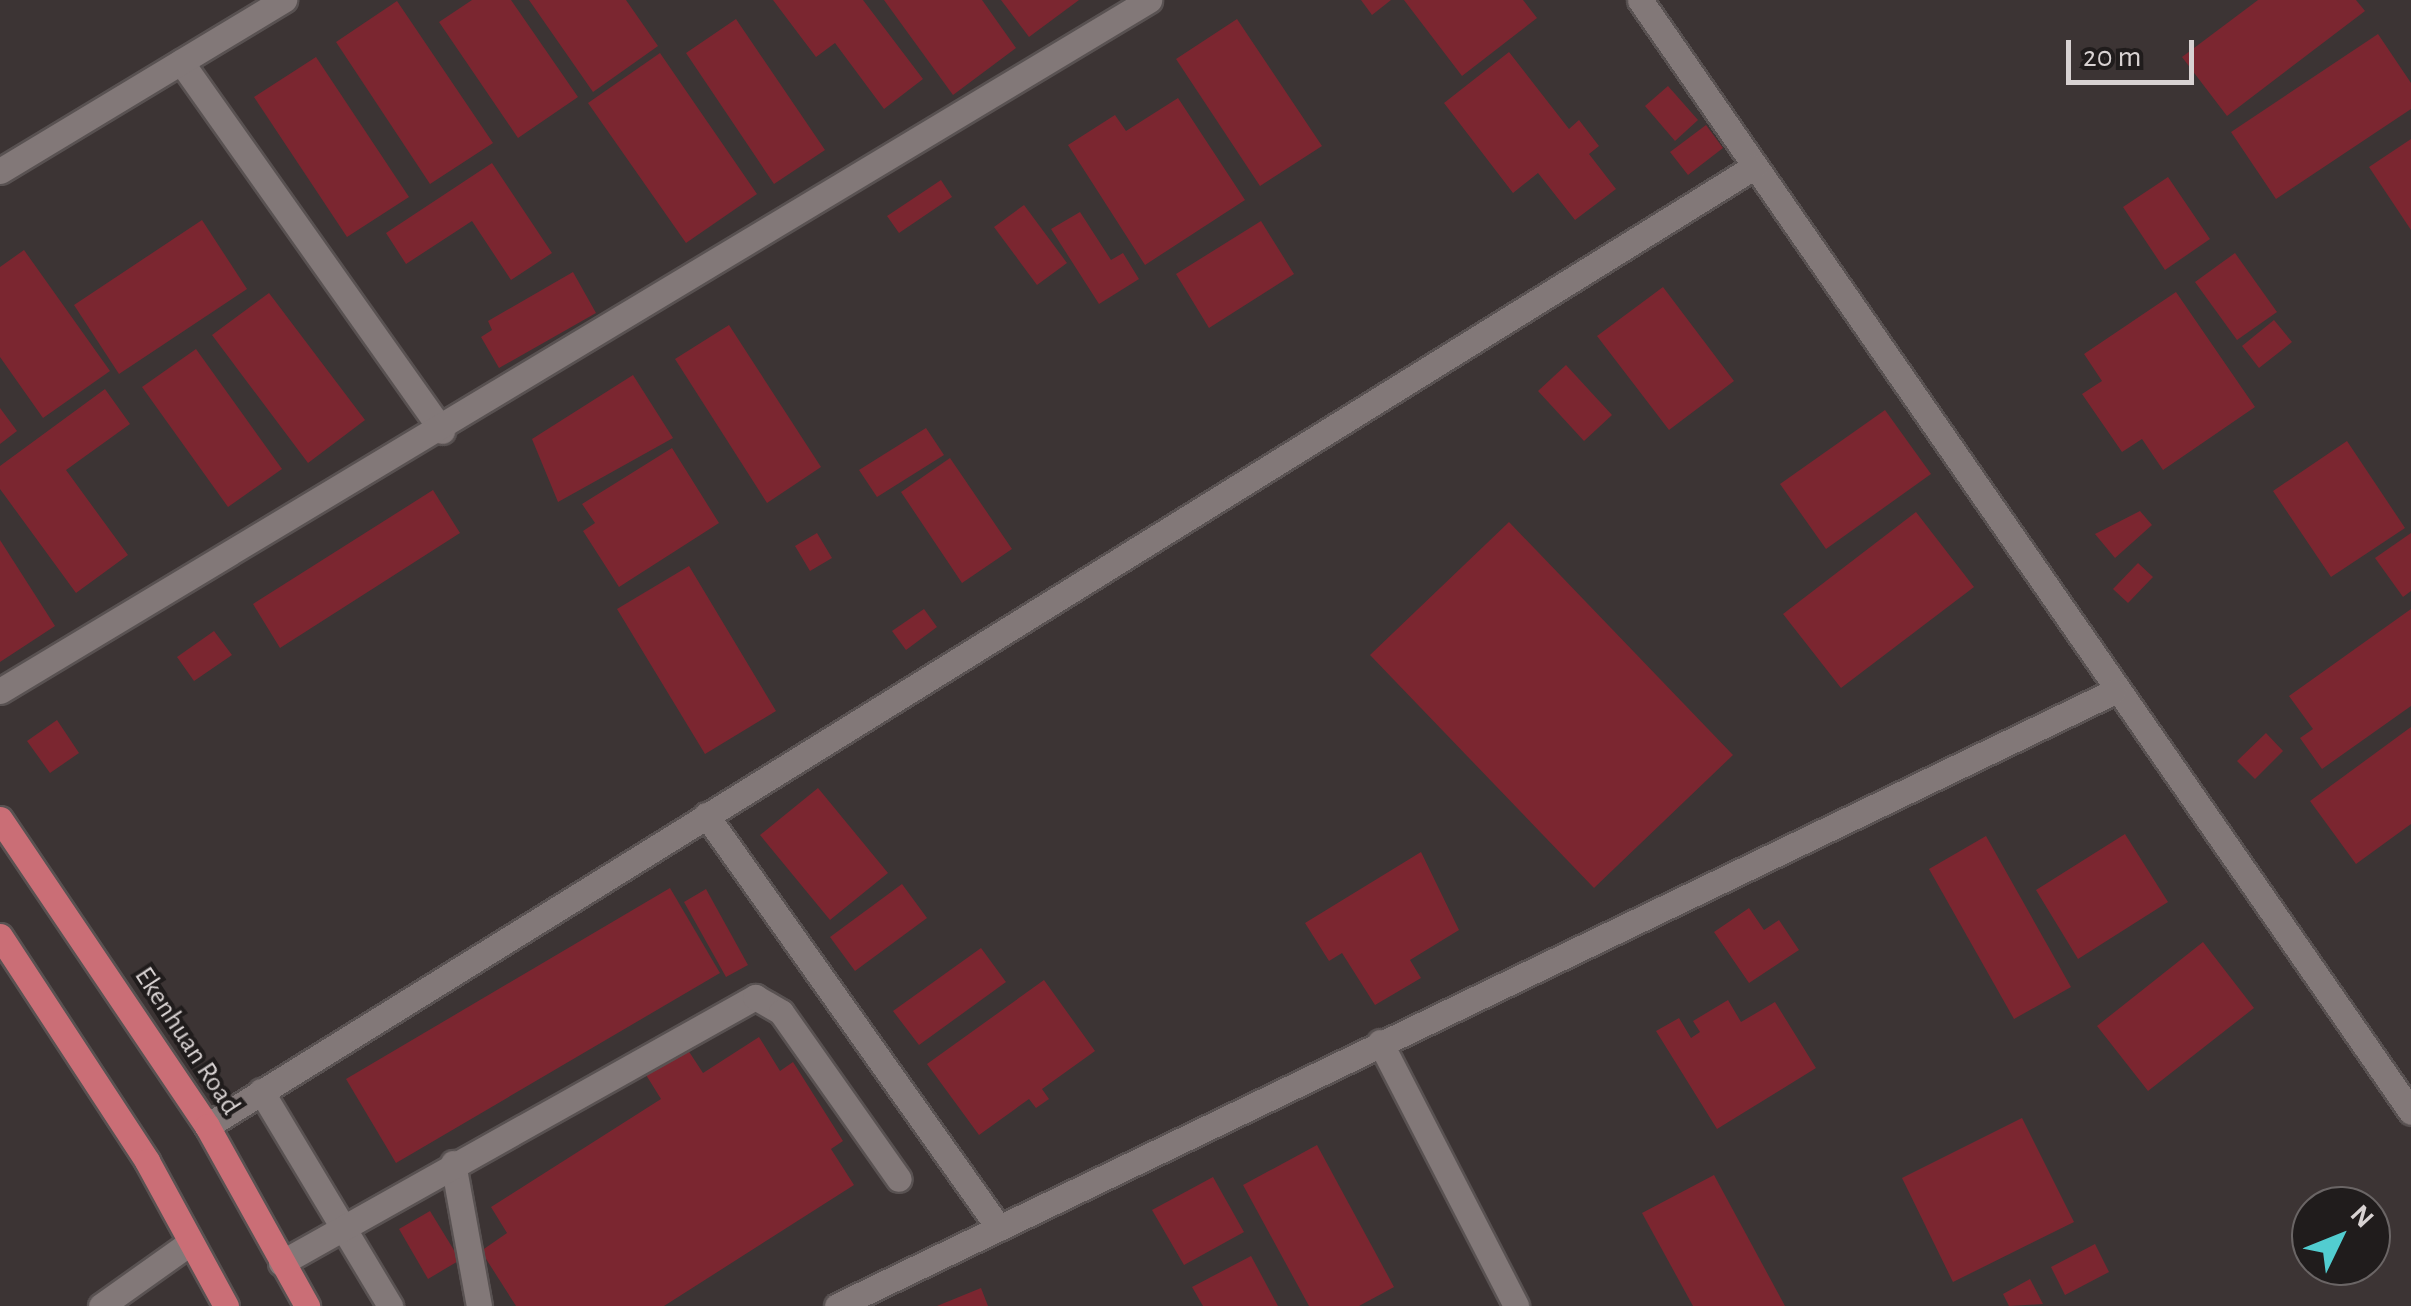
<!DOCTYPE html>
<style>
body{margin:0}
#map{position:relative;width:2411px;height:1306px;overflow:hidden;background:#3c3434;font-family:"Alegreya Sans",sans-serif}
div>[style]{position:absolute}
.building>*{inset:0;background:#7b2630}
.roads{filter:drop-shadow(2px 0 #595252) drop-shadow(-2px 0 #595252) drop-shadow(0 2px #595252) drop-shadow(0 -2px #595252)}
.minor>*{height:25px;margin:-12.5px;padding:0 12.5px;transform-origin:12.5px;border-radius:12.5px;background:#827878}
.major>*{height:25px;margin:-12.5px;padding:0 12.5px;transform-origin:12.5px;border-radius:12.5px;background:#ca6e76}
span{translate:-50% -50%;white-space:nowrap;text-align:center;line-height:1.15;-webkit-text-stroke:8px #201c1c;paint-order:stroke}
.street-label{font-size:28px;color:#d8d2d2}
.north{position:absolute;left:2291px;top:1186px;width:100px;height:100px;box-sizing:border-box;background:#201c1c;border:2px solid #6a6565;border-radius:50%;rotate:47deg;font-size:28px;font-weight:700;line-height:40px;text-align:center;color:#d8d2d2}
.north::after{content:'';display:block;margin:auto;width:35px;height:45px;background:#52cdd0;clip-path:polygon(50% 0,100% 100%,50% 72%,0 100%)}
.scale{position:absolute;left:2066px;top:40px;width:128px;height:45px;box-sizing:border-box;border:5px solid #d8d2d2;border-top:0;padding-left:12px;font-size:30px;line-height:35px;white-space:nowrap;color:#d8d2d2;-webkit-text-stroke:8px #201c1c;paint-order:stroke}
</style>
<div id="map">
<div class="building">
<i style="clip-path:polygon(472px 0,511px 0,578px 97px,518px 138px,439px 22px)"></i>
<i style="clip-path:polygon(529px 0,626px 0,658px 46px,593px 92px)"></i>
<i style="clip-path:polygon(773px 0,863px 0,923px 79px,884px 109px,835px 43px,816px 57px)"></i>
<i style="clip-path:polygon(884px 0,982px 0,1016px 48px,953px 95px)"></i>
<i style="clip-path:polygon(1001px 0,1079px 0,1029px 37px)"></i>
<i style="clip-path:polygon(1361px 0,1391px 0,1372px 15px)"></i>
<i style="clip-path:polygon(1404px 0,1523px 0,1537px 18px,1462px 76px)"></i>
<i style="clip-path:polygon(2258px 0,2356px 0,2365px 11px,2227px 116px,2182px 57px)"></i>
<i style="clip-path:polygon(397px 1px,493px 143px,430px 184px,336px 42px)"></i>
<i style="clip-path:polygon(736px 19px,825px 150px,774px 184px,686px 53px)"></i>
<i style="clip-path:polygon(1237px 19px,1322px 146px,1260px 186px,1176px 59px)"></i>
<i style="clip-path:polygon(2378px 34px,2411px 83px,2411px 109px,2276px 199px,2231px 132px)"></i>
<i style="clip-path:polygon(1509px 52px,1569px 129px,1579px 120px,1599px 146px,1589px 154px,1616px 189px,1575px 220px,1538px 173px,1513px 193px,1444px 103px)"></i>
<i style="clip-path:polygon(660px 53px,757px 194px,686px 243px,588px 103px)"></i>
<i style="clip-path:polygon(316px 57px,409px 197px,347px 237px,254px 97px)"></i>
<i style="clip-path:polygon(1668px 86px,1698px 120px,1675px 141px,1645px 106px)"></i>
<i style="clip-path:polygon(1178px 98px,1245px 200px,1145px 265px,1068px 145px,1115px 115px,1126px 131px)"></i>
<i style="clip-path:polygon(1706px 125px,1723px 148px,1688px 175px,1670px 152px)"></i>
<i style="clip-path:polygon(2411px 139px,2411px 230px,2369px 167px)"></i>
<i style="clip-path:polygon(492px 163px,552px 253px,511px 280px,472px 221px,406px 264px,386px 233px)"></i>
<i style="clip-path:polygon(2168px 177px,2210px 239px,2165px 270px,2123px 207px)"></i>
<i style="clip-path:polygon(941px 180px,952px 197px,899px 233px,887px 216px)"></i>
<i style="clip-path:polygon(1024px 205px,1067px 263px,1037px 285px,994px 227px)"></i>
<i style="clip-path:polygon(1080px 212px,1111px 260px,1123px 253px,1139px 279px,1099px 304px,1051px 229px)"></i>
<i style="clip-path:polygon(202px 220px,247px 289px,119px 374px,74px 305px)"></i>
<i style="clip-path:polygon(1261px 221px,1294px 274px,1209px 328px,1176px 274px)"></i>
<i style="clip-path:polygon(24px 250px,110px 371px,43px 418px,0 357px,0 267px)"></i>
<i style="clip-path:polygon(2235px 253px,2277px 312px,2237px 340px,2195px 282px)"></i>
<i style="clip-path:polygon(573px 272px,596px 313px,499px 368px,481px 337px,492px 330px,488px 321px)"></i>
<i style="clip-path:polygon(1663px 287px,1734px 381px,1669px 430px,1597px 336px)"></i>
<i style="clip-path:polygon(2176px 292px,2255px 407px,2163px 470px,2142px 439px,2122px 452px,2082px 394px,2102px 381px,2084px 354px)"></i>
<i style="clip-path:polygon(269px 293px,365px 420px,308px 463px,212px 335px)"></i>
<i style="clip-path:polygon(2274px 320px,2292px 342px,2259px 368px,2242px 346px)"></i>
<i style="clip-path:polygon(729px 325px,821px 467px,767px 503px,675px 359px)"></i>
<i style="clip-path:polygon(196px 349px,282px 469px,228px 507px,142px 387px)"></i>
<i style="clip-path:polygon(1566px 365px,1612px 415px,1584px 441px,1538px 391px)"></i>
<i style="clip-path:polygon(633px 375px,673px 438px,558px 502px,532px 439px)"></i>
<i style="clip-path:polygon(105px 389px,130px 424px,66px 470px,128px 555px,76px 593px,0 489px,0 466px)"></i>
<i style="clip-path:polygon(0 408px,17px 431px,0 444px)"></i>
<i style="clip-path:polygon(1885px 410px,1931px 474px,1826px 549px,1780px 484px)"></i>
<i style="clip-path:polygon(926px 428px,944px 455px,877px 497px,859px 470px)"></i>
<i style="clip-path:polygon(2347px 441px,2405px 528px,2331px 577px,2273px 491px)"></i>
<i style="clip-path:polygon(672px 448px,719px 523px,619px 587px,583px 531px,595px 523px,582px 504px)"></i>
<i style="clip-path:polygon(950px 458px,1012px 549px,962px 583px,901px 492px)"></i>
<i style="clip-path:polygon(433px 490px,460px 533px,280px 648px,253px 604px)"></i>
<i style="clip-path:polygon(2140px 511px,2152px 525px,2115px 558px,2095px 534px)"></i>
<i style="clip-path:polygon(1916px 512px,1974px 587px,1841px 688px,1783px 614px)"></i>
<i style="clip-path:polygon(1509px 522px,1733px 755px,1594px 888px,1370px 655px)"></i>
<i style="clip-path:polygon(817px 533px,832px 558px,810px 571px,795px 546px)"></i>
<i style="clip-path:polygon(2411px 533px,2411px 591px,2403px 597px,2375px 558px)"></i>
<i style="clip-path:polygon(0 540px,55px 626px,0 662px)"></i>
<i style="clip-path:polygon(2138px 563px,2153px 577px,2128px 603px,2113px 589px)"></i>
<i style="clip-path:polygon(689px 566px,776px 711px,705px 754px,617px 609px)"></i>
<i style="clip-path:polygon(924px 609px,937px 627px,906px 650px,892px 631px)"></i>
<i style="clip-path:polygon(2411px 609px,2411px 706px,2322px 769px,2300px 738px,2313px 729px,2289px 696px)"></i>
<i style="clip-path:polygon(214px 631px,232px 655px,194px 681px,177px 657px)"></i>
<i style="clip-path:polygon(57px 720px,79px 753px,50px 773px,27px 741px)"></i>
<i style="clip-path:polygon(2411px 727px,2411px 824px,2356px 864px,2310px 801px)"></i>
<i style="clip-path:polygon(2266px 733px,2283px 751px,2255px 779px,2237px 761px)"></i>
<i style="clip-path:polygon(818px 788px,888px 873px,830px 920px,760px 835px)"></i>
<i style="clip-path:polygon(2125px 834px,2168px 902px,2078px 959px,2036px 890px)"></i>
<i style="clip-path:polygon(1986px 836px,2071px 987px,2014px 1019px,1929px 869px)"></i>
<i style="clip-path:polygon(1421px 852px,1459px 930px,1410px 960px,1421px 978px,1375px 1005px,1342px 953px,1329px 961px,1305px 923px)"></i>
<i style="clip-path:polygon(902px 884px,927px 918px,855px 971px,830px 937px)"></i>
<i style="clip-path:polygon(670px 888px,720px 973px,396px 1163px,346px 1079px)"></i>
<i style="clip-path:polygon(706px 889px,748px 965px,726px 977px,684px 902px)"></i>
<i style="clip-path:polygon(1749px 908px,1764px 930px,1779px 920px,1799px 950px,1749px 983px,1714px 932px)"></i>
<i style="clip-path:polygon(2203px 942px,2254px 1008px,2148px 1091px,2097px 1026px)"></i>
<i style="clip-path:polygon(981px 948px,1006px 982px,919px 1045px,893px 1011px)"></i>
<i style="clip-path:polygon(1044px 980px,1095px 1051px,1042px 1089px,1049px 1099px,1036px 1108px,1029px 1099px,979px 1135px,927px 1064px)"></i>
<i style="clip-path:polygon(1728px 1000px,1741px 1022px,1775px 1002px,1816px 1068px,1717px 1129px,1656px 1031px,1679px 1018px,1691px 1038px,1700px 1032px,1693px 1021px)"></i>
<i style="clip-path:polygon(759px 1037px,780px 1071px,793px 1062px,843px 1141px,831px 1149px,854px 1185px,664px 1306px,516px 1306px,481px 1251px,507px 1233px,491px 1207px,661px 1099px,643px 1070px,684px 1044px,703px 1073px)"></i>
<i style="clip-path:polygon(2022px 1118px,2074px 1222px,1953px 1282px,1902px 1178px)"></i>
<i style="clip-path:polygon(1317px 1145px,1394px 1287px,1359px 1306px,1309px 1306px,1243px 1185px)"></i>
<i style="clip-path:polygon(1714px 1175px,1785px 1306px,1693px 1306px,1642px 1213px)"></i>
<i style="clip-path:polygon(1213px 1177px,1244px 1232px,1184px 1265px,1152px 1210px)"></i>
<i style="clip-path:polygon(430px 1211px,460px 1260px,428px 1279px,399px 1229px)"></i>
<i style="clip-path:polygon(2095px 1244px,2109px 1272px,2065px 1295px,2051px 1267px)"></i>
<i style="clip-path:polygon(1251px 1256px,1278px 1306px,1203px 1306px,1192px 1287px)"></i>
<i style="clip-path:polygon(2030px 1279px,2043px 1304px,2009px 1306px,2003px 1294px)"></i>
<i style="clip-path:polygon(981px 1288px,988px 1306px,937px 1306px)"></i>
</div>
<div class="roads">
<div class="minor">
<i style="left:1640px;top:0;width:1353px;rotate:55.26deg"></i>
<i style="left:181px;top:62px;width:452px;rotate:54.7deg"></i>
<i style="left:0;top:171px;width:332px;rotate:-31.1deg"></i>
<i style="left:0;top:691px;width:1341px;rotate:-31.02deg"></i>
<i style="left:706px;top:815px;width:506px;rotate:54.65deg"></i>
<i style="left:1380px;top:1042px;width:297px;rotate:62.7deg"></i>
<i style="left:261px;top:1091px;width:251px;rotate:59deg"></i>
<i style="left:207px;top:1126px;width:1820px;rotate:-31.8deg"></i>
<i style="left:453px;top:1163px;width:145px;rotate:79.7deg"></i>
<i style="left:281px;top:1263px;width:544px;rotate:-29.3deg"></i>
<i style="left:755px;top:997px;width:30px;rotate:30deg"></i>
<i style="left:781px;top:1012px;width:204px;rotate:54.8deg"></i>
<i style="left:101px;top:1306px;width:110px;rotate:-35.4deg"></i>
<i style="left:837px;top:1306px;width:1416px;rotate:-25.7deg"></i>
</div>
<div class="major">
<i style="left:0;top:819px;width:370px;rotate:56deg"></i>
<i style="left:207px;top:1126px;width:206px;rotate:60.9deg"></i>
<i style="left:0;top:936px;width:269px;rotate:56.8deg"></i>
<i style="left:147px;top:1161px;width:165px;rotate:61.4deg"></i>
</div>
</div>
<div class="street-label">
<span style="left:187px;top:1041px;rotate:57deg">Ekenhuan Road</span>
</div>
<div class="north">N</div>
<div class="scale">20 m</div>
</div>
